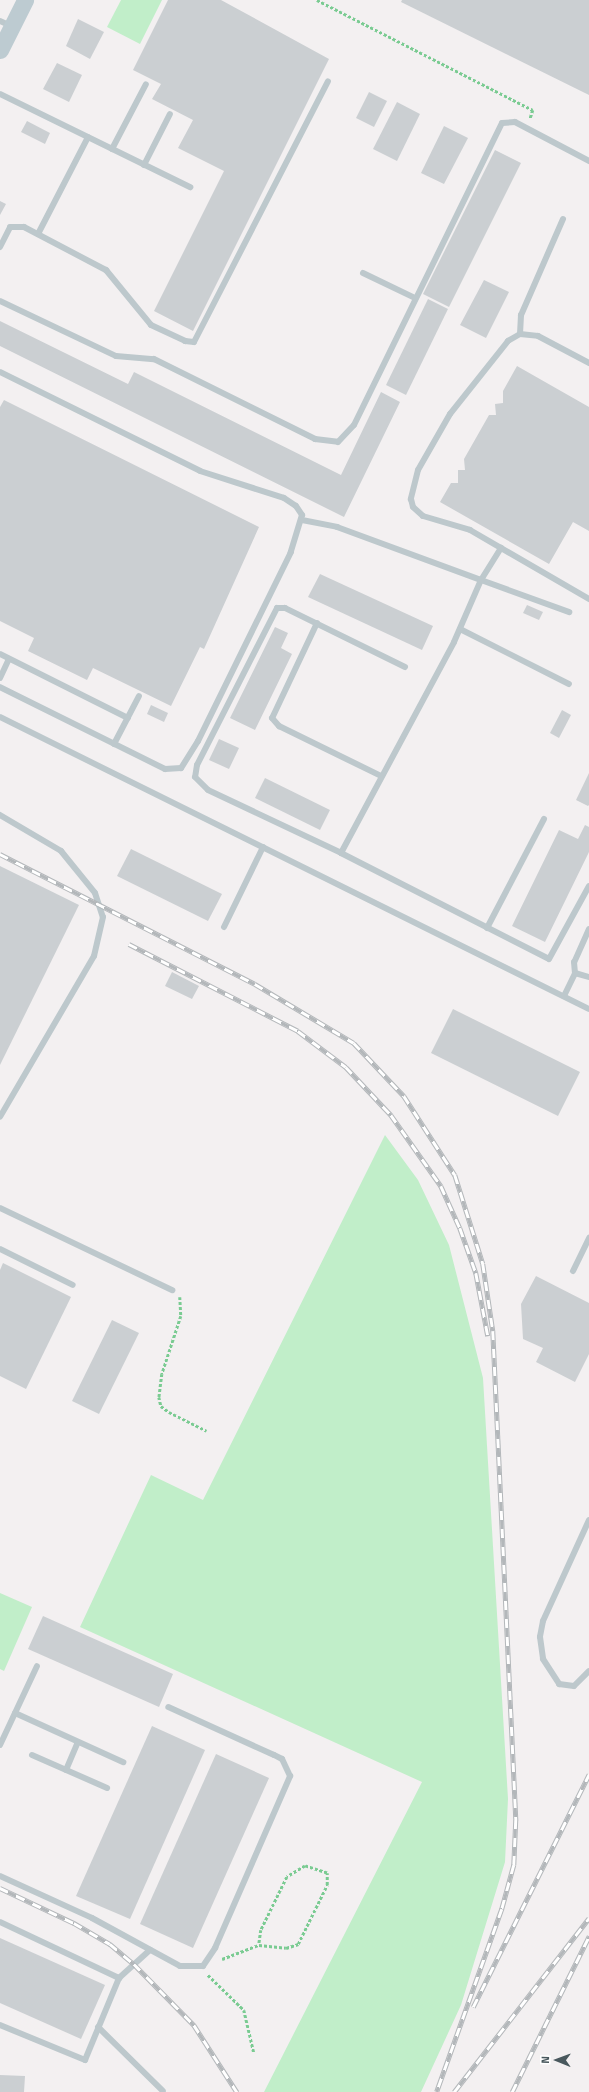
<!DOCTYPE html>
<style>
body{margin:0}
#map{position:relative;width:589px;height:2092px;overflow:hidden;background:#f3f0f1;font-family:"Titillium Web",sans-serif}
div>[style]{position:absolute}
.green>*{inset:0;background:#c1eec9}
.building>*{inset:0;background:#cbcfd2}
.path>*{height:2.5px;margin-top:-1.25px;transform-origin:0;background:repeating-linear-gradient(90deg,#7acb92 0 3px,transparent 0 5px)}
.lane>*{height:6px;margin:-3px;padding:0 3px;transform-origin:3px;border-radius:3px;background:#bdc8cc}
.secondary>*{height:17px;margin:-8.5px;padding:0 8.5px;transform-origin:8.5px;border-radius:8.5px;background:#bdcbd1}
.rail>*{height:4.5px;margin-top:-2.25px;transform-origin:0;background:repeating-linear-gradient(90deg,#fff 0 9px,#b3b7ba 0 18px);box-sizing:border-box;border-block:1px solid #b3b7ba}
span{translate:-50% -50%;white-space:nowrap;text-align:center;line-height:1.15;-webkit-text-stroke:3px #fff;paint-order:stroke}
.north{position:absolute;left:537px;top:2040px;width:40px;height:40px;-webkit-text-stroke:3px #fff;paint-order:stroke;rotate:271deg;font-size:11px;font-weight:700;line-height:16px;text-align:center;color:#49585d}
.north::after{content:'';display:block;margin:auto;width:14px;height:18px;background:#49585d;clip-path:polygon(50% 0,100% 100%,50% 72%,0 100%)}
</style>
<div id="map">
<div class="green">
<i style="clip-path:polygon(121px 0,162px 0,140px 44px,107px 27px)"></i>
<i style="clip-path:polygon(385px 1135px,418px 1180px,449px 1245px,483px 1378px,508px 1799px,505px 1862px,461px 2005px,421px 2092px,264px 2092px,422px 1782px,80px 1627px,151px 1475px,203px 1500px)"></i>
<i style="clip-path:polygon(0 1593px,32px 1607px,4px 1671px,0 1669px)"></i>
</div>
<div class="building">
<i style="clip-path:polygon(168px 0,221px 0,329px 59px,193px 331px,154px 311px,224px 171px,178px 148px,193px 120px,152px 99px,161px 84px,133px 70px)"></i>
<i style="clip-path:polygon(402px 0,589px 0,589px 95px,401px 2px)"></i>
<i style="clip-path:polygon(78px 19px,104px 32px,90px 59px,66px 46px)"></i>
<i style="clip-path:polygon(57px 63px,82px 75px,69px 102px,43px 89px)"></i>
<i style="clip-path:polygon(369px 92px,387px 101px,374px 127px,356px 118px)"></i>
<i style="clip-path:polygon(397px 102px,420px 114px,397px 161px,373px 149px)"></i>
<i style="clip-path:polygon(27px 121px,50px 133px,45px 144px,21px 132px)"></i>
<i style="clip-path:polygon(444px 126px,468px 138px,444px 184px,421px 173px)"></i>
<i style="clip-path:polygon(495px 150px,521px 163px,449px 307px,423px 294px)"></i>
<i style="clip-path:polygon(0 201px,6px 204px,0 215px)"></i>
<i style="clip-path:polygon(484px 280px,509px 292px,486px 338px,460px 325px)"></i>
<i style="clip-path:polygon(428px 299px,448px 309px,406px 395px,386px 385px)"></i>
<i style="clip-path:polygon(0 321px,128px 384px,134px 372px,341px 475px,381px 392px,400px 402px,344px 517px,0 346px)"></i>
<i style="clip-path:polygon(517px 366px,589px 407px,589px 531px,573px 522px,549px 564px,440px 502px,451px 483px,458px 483px,458px 470px,465px 470px,464px 459px,489px 415px,496px 415px,495px 404px,503px 403px,503px 391px)"></i>
<i style="clip-path:polygon(4px 400px,259px 527px,204px 649px,200px 647px,171px 706px,93px 668px,87px 680px,28px 651px,34px 638px,0 621px,0 407px)"></i>
<i style="clip-path:polygon(320px 574px,433px 626px,422px 650px,308px 597px)"></i>
<i style="clip-path:polygon(527px 605px,543px 612px,539px 620px,523px 613px)"></i>
<i style="clip-path:polygon(275px 627px,288px 633px,281px 648px,292px 654px,255px 730px,230px 718px)"></i>
<i style="clip-path:polygon(151px 705px,168px 713px,164px 722px,147px 714px)"></i>
<i style="clip-path:polygon(562px 710px,571px 715px,559px 738px,550px 733px)"></i>
<i style="clip-path:polygon(219px 739px,239px 748px,229px 769px,209px 760px)"></i>
<i style="clip-path:polygon(589px 773px,589px 805px,588px 806px,576px 800px)"></i>
<i style="clip-path:polygon(265px 778px,330px 810px,320px 830px,255px 798px)"></i>
<i style="clip-path:polygon(585px 825px,589px 827px,589px 852px,545px 942px,512px 926px,559px 830px,578px 839px)"></i>
<i style="clip-path:polygon(131px 849px,222px 894px,208px 921px,117px 876px)"></i>
<i style="clip-path:polygon(0 866px,79px 905px,0 1065px)"></i>
<i style="clip-path:polygon(172px 972px,199px 986px,192px 999px,165px 986px)"></i>
<i style="clip-path:polygon(453px 1009px,580px 1072px,558px 1116px,431px 1053px)"></i>
<i style="clip-path:polygon(3px 1263px,71px 1297px,26px 1389px,0 1376px,0 1270px)"></i>
<i style="clip-path:polygon(536px 1276px,589px 1303px,589px 1354px,575px 1382px,536px 1362px,543px 1348px,523px 1339px,521px 1304px)"></i>
<i style="clip-path:polygon(112px 1320px,139px 1333px,99px 1414px,72px 1401px)"></i>
<i style="clip-path:polygon(43px 1616px,173px 1674px,159px 1707px,28px 1649px)"></i>
<i style="clip-path:polygon(152px 1726px,205px 1750px,130px 1919px,76px 1896px)"></i>
<i style="clip-path:polygon(216px 1754px,269px 1778px,193px 1948px,140px 1924px)"></i>
<i style="clip-path:polygon(0 1938px,105px 1985px,81px 2039px,0 2003px)"></i>
<i style="clip-path:polygon(0 2075px,25px 2076px,24px 2092px,0 2092px)"></i>
</div>
<div class="path">
<i style="left:317px;top:0;width:242px;rotate:27deg"></i>
<i style="left:533px;top:110px;width:9px;rotate:108deg"></i>
<i style="left:180px;top:1297px;width:19px;rotate:87deg"></i>
<i style="left:181px;top:1316px;width:61px;rotate:108.1deg"></i>
<i style="left:162px;top:1374px;width:23px;rotate:97deg"></i>
<i style="left:159px;top:1397px;width:9px;rotate:77deg"></i>
<i style="left:161px;top:1406px;width:10px;rotate:37deg"></i>
<i style="left:169px;top:1412px;width:42px;rotate:26.6deg"></i>
<i style="left:222px;top:1959px;width:40px;rotate:-21deg"></i>
<i style="left:259px;top:1945px;width:27px;rotate:6deg"></i>
<i style="left:286px;top:1948px;width:13px;rotate:-18deg"></i>
<i style="left:298px;top:1944px;width:66px;rotate:-63.8deg"></i>
<i style="left:327px;top:1885px;width:12px;rotate:-90deg"></i>
<i style="left:327px;top:1873px;width:23px;rotate:-162deg"></i>
<i style="left:305px;top:1866px;width:21px;rotate:149deg"></i>
<i style="left:287px;top:1877px;width:59px;rotate:116.1deg"></i>
<i style="left:261px;top:1930px;width:15px;rotate:98deg"></i>
<i style="left:208px;top:1975px;width:50px;rotate:44.2deg"></i>
<i style="left:244px;top:2010px;width:44px;rotate:76.9deg"></i>
</div>
<div class="lane">
<i style="left:0;top:21px;width:12px;rotate:24deg"></i>
<i style="left:0;top:94px;width:212px;rotate:26.1deg"></i>
<i style="left:112px;top:149px;width:73px;rotate:-62.4deg"></i>
<i style="left:144px;top:165px;width:57px;rotate:-63deg"></i>
<i style="left:563px;top:219px;width:105px;rotate:113.6deg"></i>
<i style="left:521px;top:315px;width:19px;rotate:93deg"></i>
<i style="left:520px;top:334px;width:14px;rotate:150deg"></i>
<i style="left:508px;top:341px;width:93px;rotate:128.5deg"></i>
<i style="left:450px;top:414px;width:64px;rotate:119.7deg"></i>
<i style="left:418px;top:470px;width:30px;rotate:104deg"></i>
<i style="left:411px;top:499px;width:8px;rotate:76deg"></i>
<i style="left:413px;top:507px;width:13px;rotate:42deg"></i>
<i style="left:423px;top:516px;width:49px;rotate:16.6deg"></i>
<i style="left:470px;top:530px;width:138px;rotate:30.1deg"></i>
<i style="left:38px;top:234px;width:109px;rotate:-62.7deg"></i>
<i style="left:0;top:247px;width:22px;rotate:-63deg"></i>
<i style="left:10px;top:227px;width:14px"></i>
<i style="left:24px;top:227px;width:93px;rotate:27.7deg"></i>
<i style="left:106px;top:270px;width:71px;rotate:50.7deg"></i>
<i style="left:151px;top:325px;width:38px;rotate:25deg"></i>
<i style="left:185px;top:341px;width:9px;rotate:6deg"></i>
<i style="left:194px;top:342px;width:293px;rotate:-62.8deg"></i>
<i style="left:363px;top:273px;width:58px;rotate:25.7deg"></i>
<i style="left:0;top:301px;width:128px;rotate:25.4deg"></i>
<i style="left:116px;top:356px;width:38px;rotate:5deg"></i>
<i style="left:154px;top:359px;width:180px;rotate:26.4deg"></i>
<i style="left:315px;top:439px;width:23px;rotate:7deg"></i>
<i style="left:338px;top:442px;width:23px;rotate:-47deg"></i>
<i style="left:354px;top:425px;width:336px;rotate:-63.9deg"></i>
<i style="left:502px;top:123px;width:13px;rotate:-4deg"></i>
<i style="left:515px;top:122px;width:84px;rotate:27.8deg"></i>
<i style="left:520px;top:334px;width:18px;rotate:6deg"></i>
<i style="left:538px;top:336px;width:58px;rotate:27.9deg"></i>
<i style="left:0;top:372px;width:223px;rotate:26.3deg"></i>
<i style="left:200px;top:471px;width:88px;rotate:17.8deg"></i>
<i style="left:284px;top:498px;width:14px;rotate:34deg"></i>
<i style="left:296px;top:506px;width:11px;rotate:56deg"></i>
<i style="left:302px;top:515px;width:39px;rotate:107deg"></i>
<i style="left:291px;top:552px;width:211px;rotate:116.2deg"></i>
<i style="left:198px;top:741px;width:32px;rotate:122deg"></i>
<i style="left:181px;top:768px;width:16px;rotate:176deg"></i>
<i style="left:165px;top:769px;width:184px;rotate:-153.6deg"></i>
<i style="left:302px;top:520px;width:36px;rotate:11deg"></i>
<i style="left:337px;top:527px;width:153px;rotate:20.2deg"></i>
<i style="left:481px;top:580px;width:38px;rotate:-58deg"></i>
<i style="left:317px;top:623px;width:105px;rotate:115.3deg"></i>
<i style="left:272px;top:718px;width:11px;rotate:49deg"></i>
<i style="left:279px;top:726px;width:114px;rotate:26.1deg"></i>
<i style="left:460px;top:629px;width:122px;rotate:26.8deg"></i>
<i style="left:0;top:654px;width:143px;rotate:26.6deg"></i>
<i style="left:405px;top:667px;width:134px;rotate:-153.8deg"></i>
<i style="left:285px;top:608px;width:8px;rotate:180deg"></i>
<i style="left:277px;top:608px;width:176px;rotate:117deg"></i>
<i style="left:197px;top:765px;width:12px;rotate:99deg"></i>
<i style="left:195px;top:777px;width:18px;rotate:45deg"></i>
<i style="left:208px;top:790px;width:147px;rotate:25.3deg"></i>
<i style="left:341px;top:853px;width:239px;rotate:-61.8deg"></i>
<i style="left:454px;top:642px;width:68px;rotate:-66.5deg"></i>
<i style="left:481px;top:580px;width:94px;rotate:20deg"></i>
<i style="left:0;top:678px;width:21px;rotate:-65deg"></i>
<i style="left:0;top:717px;width:657px;rotate:26.37deg"></i>
<i style="left:114px;top:744px;width:54px;rotate:-62.5deg"></i>
<i style="left:0;top:815px;width:71px;rotate:30.5deg"></i>
<i style="left:61px;top:851px;width:54px;rotate:51deg"></i>
<i style="left:95px;top:893px;width:25px;rotate:72deg"></i>
<i style="left:103px;top:917px;width:40px;rotate:103deg"></i>
<i style="left:94px;top:956px;width:186px;rotate:120.3deg"></i>
<i style="left:341px;top:853px;width:233px;rotate:27deg"></i>
<i style="left:549px;top:959px;width:83px;rotate:-61.3deg"></i>
<i style="left:224px;top:927px;width:89px;rotate:-64deg"></i>
<i style="left:487px;top:928px;width:123px;rotate:-62.4deg"></i>
<i style="left:589px;top:929px;width:36px;rotate:114deg"></i>
<i style="left:574px;top:962px;width:11px;rotate:85deg"></i>
<i style="left:575px;top:973px;width:15px;rotate:16deg"></i>
<i style="left:564px;top:996px;width:25px;rotate:-64deg"></i>
<i style="left:0;top:1208px;width:191px;rotate:25.5deg"></i>
<i style="left:0;top:1249px;width:81px;rotate:26.3deg"></i>
<i style="left:573px;top:1271px;width:37px;rotate:-64deg"></i>
<i style="left:589px;top:1520px;width:111px;rotate:114.5deg"></i>
<i style="left:543px;top:1621px;width:16px;rotate:101deg"></i>
<i style="left:540px;top:1637px;width:22px;rotate:82deg"></i>
<i style="left:543px;top:1659px;width:30px;rotate:57deg"></i>
<i style="left:559px;top:1684px;width:15px;rotate:8deg"></i>
<i style="left:574px;top:1686px;width:21px;rotate:-45deg"></i>
<i style="left:15px;top:1713px;width:119px;rotate:24.4deg"></i>
<i style="left:0;top:1745px;width:87px;rotate:-64.9deg"></i>
<i style="left:32px;top:1755px;width:82px;rotate:23.7deg"></i>
<i style="left:66px;top:1770px;width:30px;rotate:-67deg"></i>
<i style="left:0;top:1876px;width:101px;rotate:24.5deg"></i>
<i style="left:92px;top:1918px;width:100px;rotate:28.6deg"></i>
<i style="left:180px;top:1966px;width:23px"></i>
<i style="left:203px;top:1966px;width:22px;rotate:-56deg"></i>
<i style="left:215px;top:1948px;width:188px;rotate:-66.4deg"></i>
<i style="left:290px;top:1776px;width:19px;rotate:-115deg"></i>
<i style="left:282px;top:1759px;width:9px;rotate:-153deg"></i>
<i style="left:274px;top:1755px;width:116px;rotate:-155.6deg"></i>
<i style="left:0;top:1922px;width:132px;rotate:25.2deg"></i>
<i style="left:0;top:2025px;width:92px;rotate:22.4deg"></i>
<i style="left:85px;top:2060px;width:89px;rotate:-67.5deg"></i>
<i style="left:119px;top:1978px;width:42px;rotate:-42.1deg"></i>
<i style="left:98px;top:2027px;width:91px;rotate:44.6deg"></i>
</div>
<div class="secondary">
<i style="left:0;top:50px;width:56px;rotate:-63.4deg"></i>
</div>
<div class="rail">
<i style="left:0;top:854px;width:286px;rotate:27deg"></i>
<i style="left:255px;top:984px;width:115px;rotate:30.8deg"></i>
<i style="left:354px;top:1043px;width:73px;rotate:46.7deg"></i>
<i style="left:404px;top:1096px;width:94px;rotate:57.2deg"></i>
<i style="left:455px;top:1175px;width:93px;rotate:72.5deg"></i>
<i style="left:483px;top:1264px;width:68px;rotate:81.5deg"></i>
<i style="left:493px;top:1331px;width:490px;rotate:87.3deg"></i>
<i style="left:516px;top:1820px;width:45px;rotate:92.5deg"></i>
<i style="left:514px;top:1865px;width:46px;rotate:105.3deg"></i>
<i style="left:502px;top:1909px;width:194px;rotate:109.6deg"></i>
<i style="left:129px;top:944px;width:190px;rotate:27.2deg"></i>
<i style="left:298px;top:1031px;width:60px;rotate:36.9deg"></i>
<i style="left:346px;top:1067px;width:66px;rotate:46.8deg"></i>
<i style="left:391px;top:1115px;width:87px;rotate:54.8deg"></i>
<i style="left:441px;top:1186px;width:46px;rotate:65.7deg"></i>
<i style="left:460px;top:1228px;width:48px;rotate:70.4deg"></i>
<i style="left:476px;top:1273px;width:64px;rotate:79.2deg"></i>
<i style="left:0;top:1888px;width:82px;rotate:25.3deg"></i>
<i style="left:74px;top:1923px;width:42px;rotate:30.3deg"></i>
<i style="left:110px;top:1944px;width:31px;rotate:40deg"></i>
<i style="left:134px;top:1964px;width:86px;rotate:45.5deg"></i>
<i style="left:194px;top:2025px;width:80px;rotate:57.3deg"></i>
<i style="left:473px;top:2007px;width:260px;rotate:-63.5deg"></i>
<i style="left:454px;top:2092px;width:220px;rotate:-52.2deg"></i>
<i style="left:512px;top:2092px;width:174px;rotate:-63.7deg"></i>
</div>
<div class="north">N</div>
</div>
